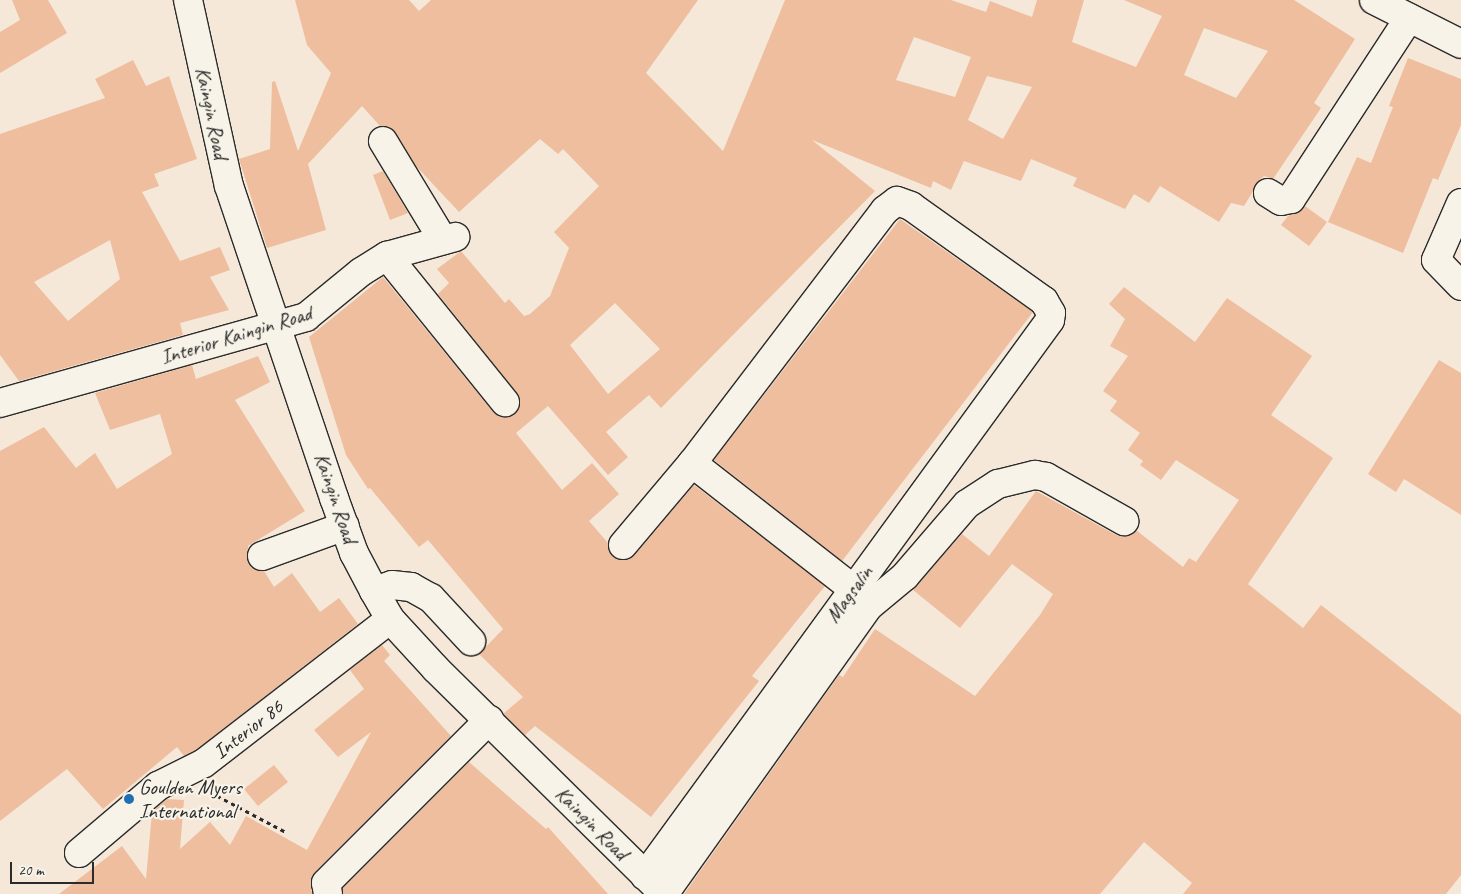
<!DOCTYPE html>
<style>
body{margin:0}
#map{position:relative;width:1461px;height:894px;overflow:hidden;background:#f5e8d9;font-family:Caveat,sans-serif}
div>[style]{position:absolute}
.building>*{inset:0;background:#eebe9e}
.path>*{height:3px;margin-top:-1.5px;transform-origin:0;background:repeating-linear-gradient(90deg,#2b2b2b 0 4px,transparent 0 8px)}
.roads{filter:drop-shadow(1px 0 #2b2b2b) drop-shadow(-1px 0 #2b2b2b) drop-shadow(0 1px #2b2b2b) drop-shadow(0 -1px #2b2b2b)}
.minor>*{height:28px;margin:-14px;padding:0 14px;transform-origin:14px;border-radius:14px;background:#f7f3e8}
.dots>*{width:14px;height:14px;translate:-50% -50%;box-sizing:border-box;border:2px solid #f7f3e8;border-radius:50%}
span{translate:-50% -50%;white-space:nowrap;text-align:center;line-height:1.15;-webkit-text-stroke:4.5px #f7f3e8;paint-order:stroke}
.street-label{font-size:21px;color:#2b2b2b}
.poi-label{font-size:21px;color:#2b2b2b}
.left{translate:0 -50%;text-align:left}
.scale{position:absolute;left:10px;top:862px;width:84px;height:22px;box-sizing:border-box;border:2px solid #2b2b2b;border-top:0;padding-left:6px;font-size:15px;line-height:18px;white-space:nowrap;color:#2b2b2b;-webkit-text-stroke:4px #f7f3e8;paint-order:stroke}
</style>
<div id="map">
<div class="building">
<i style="clip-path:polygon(12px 0,48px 0,67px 33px,0 73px,0 32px,20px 20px)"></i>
<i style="clip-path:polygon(evenodd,295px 0,409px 0,419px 11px,431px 0,698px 0,646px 73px,723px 151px,785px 0,951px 0,986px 12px,990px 1px,1032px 17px,1037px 0,1084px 0,1072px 42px,1136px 67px,1162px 16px,1124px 0,1294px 0,1355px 39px,1314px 103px,1321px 108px,1273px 179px,1264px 176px,1260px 180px,1244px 206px,1231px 203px,1219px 222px,1160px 186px,1149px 203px,1134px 194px,1125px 209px,1073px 186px,1077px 178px,1031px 159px,1021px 181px,964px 161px,951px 190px,933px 181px,931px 188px,812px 140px,875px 191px,661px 408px,649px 395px,606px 432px,628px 457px,608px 475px,548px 406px,516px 433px,562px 490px,592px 463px,619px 494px,589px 521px,608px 543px,613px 557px,628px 560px,635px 555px,694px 485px,825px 586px,752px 676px,759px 681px,651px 817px,535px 726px,525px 735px,503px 714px,523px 697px,479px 654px,503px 629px,428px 540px,419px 547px,370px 488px,368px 489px,346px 455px,309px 337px,383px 277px,493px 412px,500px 417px,514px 414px,520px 407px,517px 393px,438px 294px,449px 283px,437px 269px,461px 251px,505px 303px,509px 299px,524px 316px,530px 314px,550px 296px,569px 248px,554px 232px,599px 186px,563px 149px,558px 154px,540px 139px,459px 212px,416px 166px,396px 133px,390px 127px,380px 126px,362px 106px,308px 164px,326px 230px,267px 248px,239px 159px,270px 149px,272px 82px,275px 81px,298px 151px,331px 73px,307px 45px,295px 0,1204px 28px,1268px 51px,1236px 98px,1184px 75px,1204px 28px,295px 0,914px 37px,971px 57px,955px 97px,896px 80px,914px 37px,295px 0,987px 76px,1032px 87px,1003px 139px,968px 120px,987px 76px,295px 0,615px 303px,660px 349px,608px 394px,570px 345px,615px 303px)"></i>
<i style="clip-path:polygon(1408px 58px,1461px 79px,1461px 125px,1438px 180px,1433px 178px,1403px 253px,1328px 222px,1357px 157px,1371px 163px,1393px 107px,1389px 106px)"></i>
<i style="clip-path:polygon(evenodd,133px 60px,146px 86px,169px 76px,197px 159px,154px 174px,159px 186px,142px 192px,180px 261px,220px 247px,230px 270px,210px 277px,229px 310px,180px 323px,183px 335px,19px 381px,0 355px,0 134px,105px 98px,95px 79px,133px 60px,110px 240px,120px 279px,68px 321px,34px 282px,110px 240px)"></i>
<i style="clip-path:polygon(383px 171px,408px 213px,390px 220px,373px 175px)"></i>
<i style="clip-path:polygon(1305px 206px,1327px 222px,1309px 246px,1281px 225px,1288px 216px,1299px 212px)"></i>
<i style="clip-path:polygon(900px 219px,1033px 312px,842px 561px,714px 460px)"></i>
<i style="clip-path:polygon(1124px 287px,1195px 342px,1227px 298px,1312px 356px,1271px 415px,1333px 458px,1248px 584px,1303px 628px,1321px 605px,1461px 715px,1461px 875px,1446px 894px,1183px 894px,1192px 883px,1144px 842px,1100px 894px,684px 894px,839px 675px,843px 677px,875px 629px,975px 696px,1040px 615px,1053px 594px,1012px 564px,960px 628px,913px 590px,962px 534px,989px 556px,1036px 491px,1116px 535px,1125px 537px,1136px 530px,1183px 567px,1189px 558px,1196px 562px,1239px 500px,1176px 460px,1161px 480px,1140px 465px,1143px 461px,1128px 450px,1140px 433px,1110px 411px,1117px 401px,1103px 391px,1128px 356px,1110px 346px,1125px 319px,1109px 304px)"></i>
<i style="clip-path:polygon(258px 356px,270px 382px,235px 400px,305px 511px,248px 546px,248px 562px,252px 568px,264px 571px,274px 587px,292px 573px,320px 612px,339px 598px,358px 624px,196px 750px,184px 756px,177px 747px,103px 809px,67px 769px,0 821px,0 451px,44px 427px,76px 468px,95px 453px,117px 489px,172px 454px,160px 414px,110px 430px,95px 393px,192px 365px,196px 379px)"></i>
<i style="clip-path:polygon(1439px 360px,1461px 373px,1461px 515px,1404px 479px,1396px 492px,1368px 474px)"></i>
<i style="clip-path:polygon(382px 645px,390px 655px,384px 661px,451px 736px,315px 872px,311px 879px,312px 894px,59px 894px,122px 846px,146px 879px,152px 812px,167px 799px,184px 800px,180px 849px,210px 822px,230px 845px,246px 816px,307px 850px,371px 732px,338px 757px,314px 730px,364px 689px,350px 670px)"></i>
<i style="clip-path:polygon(469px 762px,546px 829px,548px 827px,608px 894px,343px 894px,343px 888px)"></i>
<i style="clip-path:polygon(274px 765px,288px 782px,258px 806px,244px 789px)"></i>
</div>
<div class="path">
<i style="left:210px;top:792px;width:86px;rotate:27.8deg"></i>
</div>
<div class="roads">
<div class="minor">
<i style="left:188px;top:0;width:190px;rotate:77.6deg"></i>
<i style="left:229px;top:186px;width:329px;rotate:71.4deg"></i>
<i style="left:334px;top:498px;width:59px;rotate:70deg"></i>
<i style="left:354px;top:553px;width:43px;rotate:62.2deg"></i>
<i style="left:374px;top:591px;width:32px;rotate:60deg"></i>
<i style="left:390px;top:619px;width:68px;rotate:47.4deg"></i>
<i style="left:436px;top:669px;width:320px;rotate:44.6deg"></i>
<i style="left:1374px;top:0;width:97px;rotate:26.8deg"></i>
<i style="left:383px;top:141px;width:116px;rotate:58.8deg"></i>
<i style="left:1268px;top:193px;width:15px;rotate:32deg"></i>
<i style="left:1281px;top:201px;width:10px;rotate:-11deg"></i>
<i style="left:1291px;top:199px;width:216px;rotate:-56.9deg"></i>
<i style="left:1461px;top:203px;width:62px;rotate:113.7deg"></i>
<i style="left:1436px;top:260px;width:36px;rotate:46deg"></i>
<i style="left:387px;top:256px;width:188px;rotate:51.1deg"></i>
<i style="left:0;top:403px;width:318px;rotate:-15.7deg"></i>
<i style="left:306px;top:317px;width:71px;rotate:-39.3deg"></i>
<i style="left:361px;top:272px;width:31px;rotate:-32deg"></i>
<i style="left:387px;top:256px;width:71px;rotate:-15.6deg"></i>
<i style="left:623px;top:545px;width:107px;rotate:-49.9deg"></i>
<i style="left:262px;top:556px;width:88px;rotate:-19.9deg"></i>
<i style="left:374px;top:591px;width:19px;rotate:-18deg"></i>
<i style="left:392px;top:585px;width:19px;rotate:6deg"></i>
<i style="left:411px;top:587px;width:23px;rotate:29deg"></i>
<i style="left:431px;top:598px;width:59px;rotate:47.1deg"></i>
<i style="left:79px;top:853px;width:104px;rotate:-40.3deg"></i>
<i style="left:158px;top:786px;width:51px;rotate:-26.6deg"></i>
<i style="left:204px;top:763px;width:235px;rotate:-37.7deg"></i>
<i style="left:645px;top:876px;width:688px;rotate:-53.93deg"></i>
<i style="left:1050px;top:320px;width:7px;rotate:-82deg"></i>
<i style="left:1051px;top:313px;width:14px;rotate:-120deg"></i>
<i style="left:1044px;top:301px;width:163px;rotate:-144.5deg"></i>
<i style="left:911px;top:206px;width:15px;rotate:-160deg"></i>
<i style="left:897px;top:201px;width:15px;rotate:143deg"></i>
<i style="left:885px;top:210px;width:318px;rotate:127.3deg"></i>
<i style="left:692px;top:463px;width:203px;rotate:38deg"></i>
<i style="left:328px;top:894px;width:11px;rotate:-100deg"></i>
<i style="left:326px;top:883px;width:231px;rotate:-45deg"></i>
<i style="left:664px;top:894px;width:354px;rotate:-54.6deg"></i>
<i style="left:869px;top:606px;width:47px;rotate:-39.8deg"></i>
<i style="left:905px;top:576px;width:95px;rotate:-49.3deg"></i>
<i style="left:967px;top:504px;width:37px;rotate:-33deg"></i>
<i style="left:998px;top:484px;width:38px;rotate:-14deg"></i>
<i style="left:1035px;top:475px;width:11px;rotate:10deg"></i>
<i style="left:1046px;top:477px;width:90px;rotate:29.4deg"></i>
</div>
</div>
<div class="dots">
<i style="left:129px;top:799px;background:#1f6fb2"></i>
</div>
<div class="street-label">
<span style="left:212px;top:113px;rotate:78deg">Kaingin Road</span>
<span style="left:236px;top:335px;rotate:-17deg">Interior Kaingin Road</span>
<span style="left:336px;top:498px;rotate:71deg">Kaingin Road</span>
<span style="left:849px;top:594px;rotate:-54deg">Magsalin</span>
<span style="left:248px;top:729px;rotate:-38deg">Interior 86</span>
<span style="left:592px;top:823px;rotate:45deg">Kaingin Road</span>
</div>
<div class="poi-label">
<span class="left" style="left:139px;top:799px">Goulden Myers<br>International</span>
</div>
<div class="scale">20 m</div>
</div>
